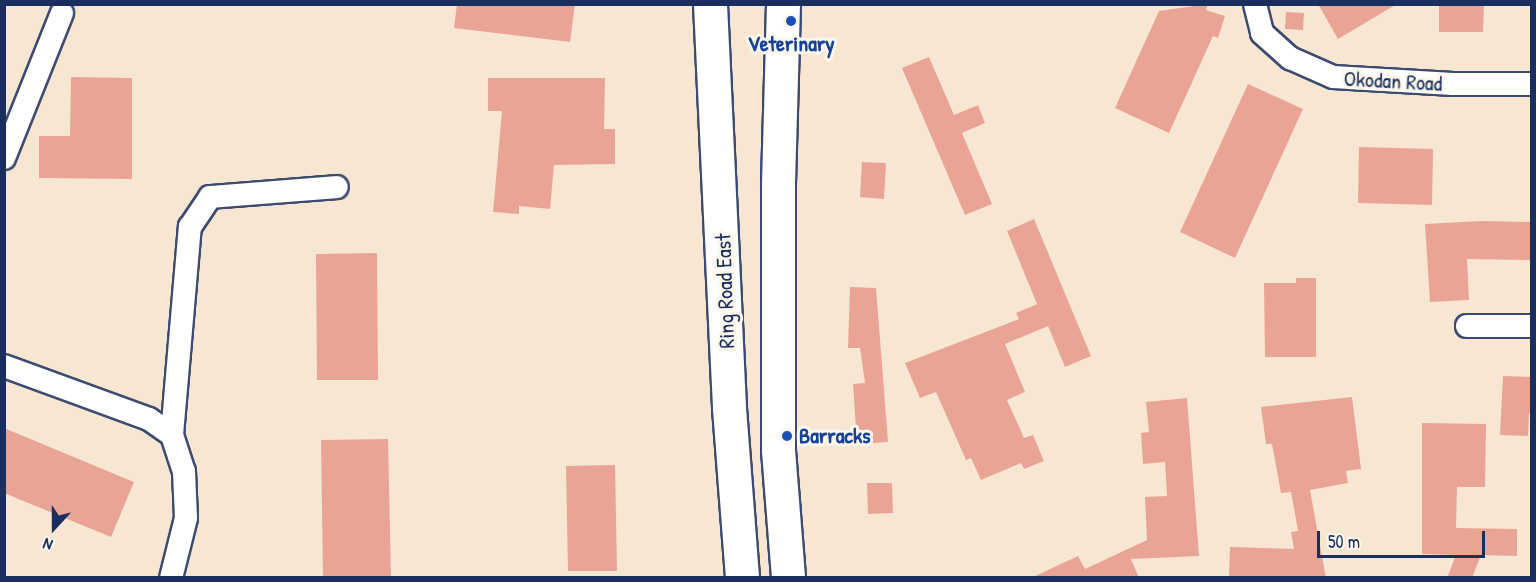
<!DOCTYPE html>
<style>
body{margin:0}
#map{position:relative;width:1536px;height:582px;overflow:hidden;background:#f7e7d2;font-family:"Patrick Hand",sans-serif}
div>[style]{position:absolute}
.building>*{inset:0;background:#eaa496}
.roads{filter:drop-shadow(2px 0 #3c4b6f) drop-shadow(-2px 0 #3c4b6f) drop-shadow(0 2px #3c4b6f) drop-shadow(0 -2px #3c4b6f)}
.street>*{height:22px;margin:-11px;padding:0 11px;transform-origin:11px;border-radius:11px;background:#fff}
.primary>*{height:33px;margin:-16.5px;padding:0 16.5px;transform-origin:16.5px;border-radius:16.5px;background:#fff}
.dots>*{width:16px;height:16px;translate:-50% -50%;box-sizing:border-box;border:3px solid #fbf7ec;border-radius:50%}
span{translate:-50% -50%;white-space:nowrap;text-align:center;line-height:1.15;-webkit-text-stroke:6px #fbf7ec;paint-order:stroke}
.transit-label{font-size:22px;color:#164399;font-weight:700}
.left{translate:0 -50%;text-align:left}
.street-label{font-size:22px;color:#1b2f5e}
.frame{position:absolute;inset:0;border:6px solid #1b2f5e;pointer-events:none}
.north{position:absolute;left:24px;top:498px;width:60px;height:60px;-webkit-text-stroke:4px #fbf7ec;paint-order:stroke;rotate:201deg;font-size:16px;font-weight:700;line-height:24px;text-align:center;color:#1b2f5e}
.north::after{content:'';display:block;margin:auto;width:21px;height:27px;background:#1b2f5e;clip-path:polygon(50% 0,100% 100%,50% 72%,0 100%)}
.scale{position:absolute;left:1317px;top:531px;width:168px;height:27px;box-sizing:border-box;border:3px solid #1b2f5e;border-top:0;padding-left:8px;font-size:18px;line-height:21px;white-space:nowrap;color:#1b2f5e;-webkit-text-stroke:4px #fbf7ec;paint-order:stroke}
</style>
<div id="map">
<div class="building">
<i style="clip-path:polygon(457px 4px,575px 4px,570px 42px,454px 28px)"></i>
<i style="clip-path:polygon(1208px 4px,1206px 10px,1225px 16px,1218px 38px,1213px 36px,1169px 133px,1115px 108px,1159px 11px)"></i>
<i style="clip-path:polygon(1318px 4px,1397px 4px,1338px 39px)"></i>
<i style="clip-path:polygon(1439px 4px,1484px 4px,1483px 32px,1439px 32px)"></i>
<i style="clip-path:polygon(1286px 12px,1304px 13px,1303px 30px,1285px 29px)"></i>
<i style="clip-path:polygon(929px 57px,954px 115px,978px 105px,985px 123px,962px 133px,992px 204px,965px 215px,902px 68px)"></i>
<i style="clip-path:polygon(71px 77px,132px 78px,132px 179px,39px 178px,39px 136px,70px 136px)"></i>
<i style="clip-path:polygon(488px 78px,605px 78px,604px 129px,615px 129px,615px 164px,554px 165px,550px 209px,519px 206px,519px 214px,493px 212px,502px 111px,488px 111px)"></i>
<i style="clip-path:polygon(1248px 84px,1303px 109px,1235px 258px,1180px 232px)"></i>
<i style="clip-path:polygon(1359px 147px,1433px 149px,1432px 205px,1358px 203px)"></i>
<i style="clip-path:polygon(862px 162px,886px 163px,884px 199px,860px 197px)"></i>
<i style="clip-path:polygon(1034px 219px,1091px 356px,1065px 367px,1048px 326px,1005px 344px,1025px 392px,1007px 400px,1024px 438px,1033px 435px,1044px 461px,1024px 469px,1021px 463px,981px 480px,971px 458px,966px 460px,936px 392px,920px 398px,905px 363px,1019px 319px,1016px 313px,1037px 304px,1007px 231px)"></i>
<i style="clip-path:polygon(1482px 221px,1532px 222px,1532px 260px,1467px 259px,1469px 300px,1430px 302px,1425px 224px)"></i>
<i style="clip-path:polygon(377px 253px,378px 380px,317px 380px,316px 254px)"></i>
<i style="clip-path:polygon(1296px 278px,1316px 278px,1316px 357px,1265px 357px,1264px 283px,1296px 283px)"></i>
<i style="clip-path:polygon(850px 287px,876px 288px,888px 442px,857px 444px,853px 384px,865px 383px,860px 348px,848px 348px)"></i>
<i style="clip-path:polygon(1503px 376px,1532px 377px,1532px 413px,1529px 413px,1528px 436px,1500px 435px)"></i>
<i style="clip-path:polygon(1352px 397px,1361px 469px,1346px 471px,1348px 483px,1310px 490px,1326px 578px,1229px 578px,1230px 547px,1294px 549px,1291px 532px,1298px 531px,1291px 492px,1281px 493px,1272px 444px,1266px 444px,1261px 407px)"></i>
<i style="clip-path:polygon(1187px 398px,1199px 556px,1131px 559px,1139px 578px,1031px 578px,1078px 556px,1085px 569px,1147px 540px,1145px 497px,1167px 496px,1165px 462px,1143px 464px,1141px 433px,1149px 432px,1146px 402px)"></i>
<i style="clip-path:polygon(1422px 423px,1486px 424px,1485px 487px,1457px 487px,1456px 528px,1517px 529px,1517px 556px,1481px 555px,1472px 578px,1447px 578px,1456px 555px,1422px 554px)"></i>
<i style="clip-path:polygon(4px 428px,134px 482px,111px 537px,4px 493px)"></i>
<i style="clip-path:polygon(388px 439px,391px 578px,323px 578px,321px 440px)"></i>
<i style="clip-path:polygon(615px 465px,617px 571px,568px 571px,566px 466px)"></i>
<i style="clip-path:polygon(867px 483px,892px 483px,893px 513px,868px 514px)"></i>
</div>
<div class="roads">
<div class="street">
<i style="left:1255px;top:4px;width:30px;rotate:76deg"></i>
<i style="left:1262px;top:33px;width:38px;rotate:42deg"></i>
<i style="left:1290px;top:58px;width:47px;rotate:23.8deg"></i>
<i style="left:1333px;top:77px;width:120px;rotate:3.3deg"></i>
<i style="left:1453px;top:84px;width:79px"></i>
<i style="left:4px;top:158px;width:156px;rotate:-68.2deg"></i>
<i style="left:1467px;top:326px;width:65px"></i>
<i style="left:4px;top:366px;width:154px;rotate:20.1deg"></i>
<i style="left:149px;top:419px;width:28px;rotate:35deg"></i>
<i style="left:172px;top:435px;width:38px;rotate:72deg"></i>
<i style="left:184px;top:471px;width:47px;rotate:87.6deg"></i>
<i style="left:186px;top:518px;width:62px;rotate:104deg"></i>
<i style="left:172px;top:435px;width:209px;rotate:-85.1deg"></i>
<i style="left:190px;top:227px;width:36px;rotate:-56deg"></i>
<i style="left:210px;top:197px;width:127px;rotate:-4.5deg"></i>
</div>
<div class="primary">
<i style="left:710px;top:4px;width:404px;rotate:87.3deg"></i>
<i style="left:729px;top:408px;width:170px;rotate:85.6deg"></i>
<i style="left:783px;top:4px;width:180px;rotate:91.6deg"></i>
<i style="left:778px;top:184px;width:266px;rotate:90deg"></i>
<i style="left:778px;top:450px;width:128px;rotate:85.5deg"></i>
</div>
</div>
<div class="dots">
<i style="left:791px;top:21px;background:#1a4fb4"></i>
<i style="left:787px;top:436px;background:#1a4fb4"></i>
</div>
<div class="transit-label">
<span style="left:791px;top:44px">Veterinary</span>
<span class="left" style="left:799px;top:436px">Barracks</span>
</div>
<div class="street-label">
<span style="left:1393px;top:81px;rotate:3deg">Okodan Road</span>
<span style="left:725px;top:291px;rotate:-92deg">Ring Road East</span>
</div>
<div class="frame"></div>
<div class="north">N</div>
<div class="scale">50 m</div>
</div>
